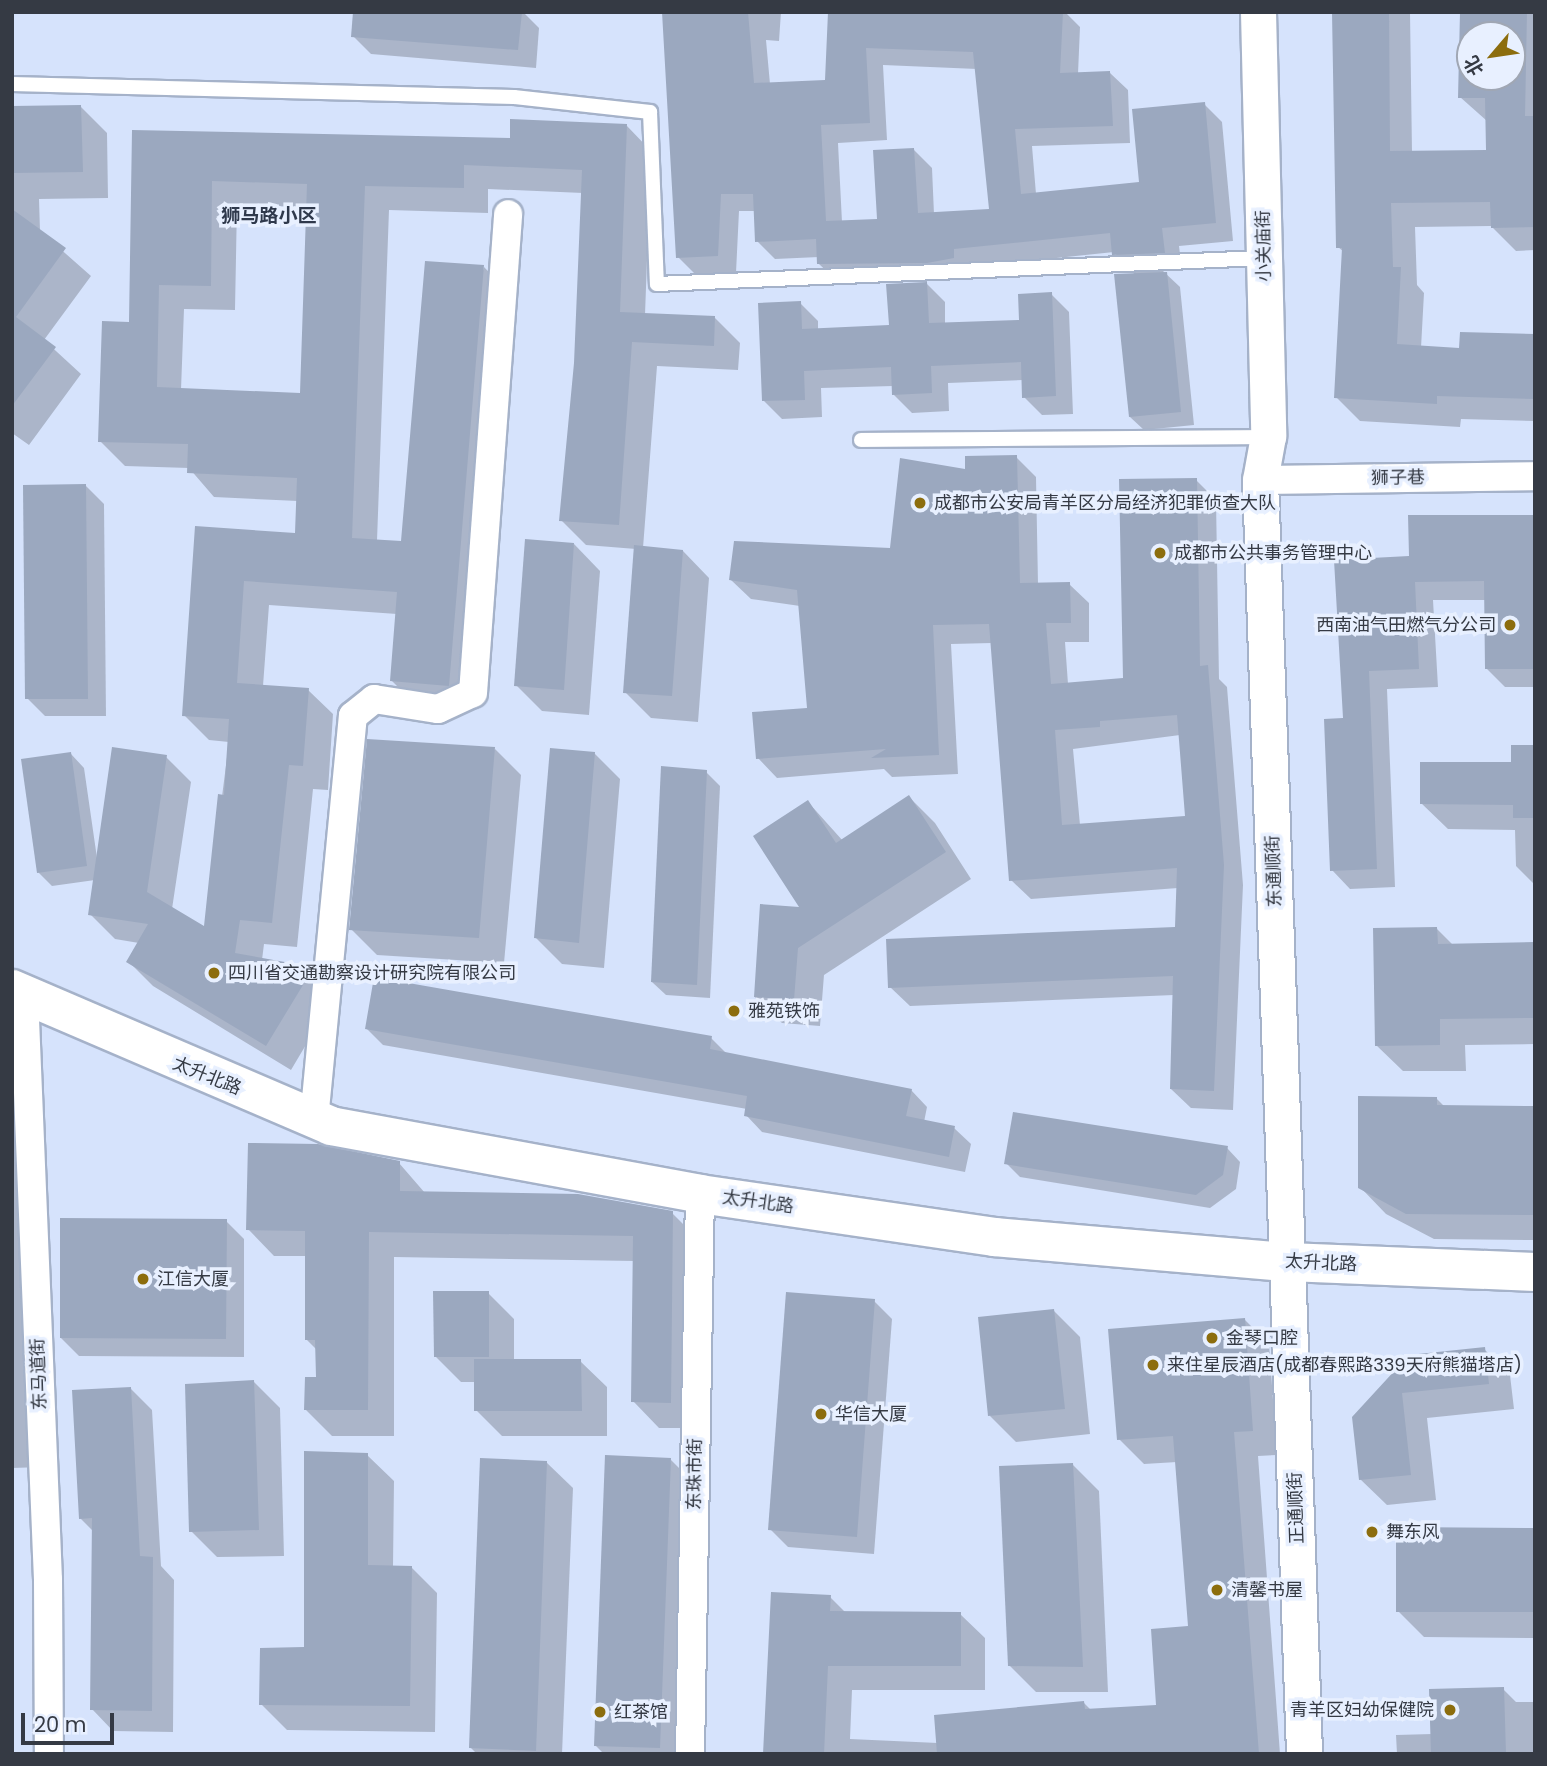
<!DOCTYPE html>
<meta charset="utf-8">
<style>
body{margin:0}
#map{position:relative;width:1547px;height:1766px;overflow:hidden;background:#d6e3fc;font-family:Poppins,"Noto Sans SC",sans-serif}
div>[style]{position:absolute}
.shadow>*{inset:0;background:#0003}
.building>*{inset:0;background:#9ba8bf}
.roads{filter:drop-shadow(2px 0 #a5b2c9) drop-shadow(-2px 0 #a5b2c9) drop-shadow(0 2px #a5b2c9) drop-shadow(0 -2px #a5b2c9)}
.service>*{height:14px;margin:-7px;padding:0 7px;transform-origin:7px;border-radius:7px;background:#fff}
.minor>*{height:28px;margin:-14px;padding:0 14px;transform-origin:14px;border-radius:14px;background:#fff}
.tertiary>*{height:35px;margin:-17.5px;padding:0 17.5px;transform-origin:17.5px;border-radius:17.5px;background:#fff}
.secondary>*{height:38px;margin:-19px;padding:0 19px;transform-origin:19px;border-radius:19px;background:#fff}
.dots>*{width:19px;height:19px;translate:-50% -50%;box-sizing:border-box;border:4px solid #e8f0ff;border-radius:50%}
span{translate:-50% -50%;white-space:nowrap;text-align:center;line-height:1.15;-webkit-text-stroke:7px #e8f0ff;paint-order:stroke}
.street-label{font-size:18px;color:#353a44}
.poi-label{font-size:18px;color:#353a44}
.left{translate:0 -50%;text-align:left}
.right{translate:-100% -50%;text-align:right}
.neighbourhood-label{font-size:19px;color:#2f394c;font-weight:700}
.frame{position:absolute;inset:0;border:14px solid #353a44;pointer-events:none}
.north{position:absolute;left:1456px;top:21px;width:70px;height:70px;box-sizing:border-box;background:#e8f0ff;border:2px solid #a0a7b4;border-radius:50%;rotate:241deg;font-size:19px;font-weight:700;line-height:28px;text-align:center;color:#353a44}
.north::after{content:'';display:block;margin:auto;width:24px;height:32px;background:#8c6d0e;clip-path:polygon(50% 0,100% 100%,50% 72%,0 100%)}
.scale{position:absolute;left:21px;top:1713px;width:93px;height:32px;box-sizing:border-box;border:4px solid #353a44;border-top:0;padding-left:9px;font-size:21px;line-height:24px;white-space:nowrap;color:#353a44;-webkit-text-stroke:5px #e8f0ff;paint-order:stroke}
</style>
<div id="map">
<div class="shadow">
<i style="clip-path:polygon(355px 12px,523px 12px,539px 28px,536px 68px,371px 54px,353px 36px)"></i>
<i style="clip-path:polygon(evenodd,665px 12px,781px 12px,779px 41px,766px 40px,770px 84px,827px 81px,829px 12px,1065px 12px,1080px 27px,1078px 74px,1110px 73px,1128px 90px,1130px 143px,1032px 146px,1036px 194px,1141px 184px,1204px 104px,1222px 122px,1233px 241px,1179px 246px,1182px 270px,1163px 271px,1180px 287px,1194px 425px,1144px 430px,1130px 417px,1135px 275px,1114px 252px,837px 281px,819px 264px,819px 257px,775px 259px,757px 241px,756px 211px,739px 211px,736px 273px,696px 275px,678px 257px,665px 12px,883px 65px,977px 69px,991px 211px,934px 214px,932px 168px,914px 150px,879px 220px,842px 222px,838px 143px,887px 140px,883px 65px)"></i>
<i style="clip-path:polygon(evenodd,1333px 12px,1410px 12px,1412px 152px,1487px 152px,1487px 121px,1460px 97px,1462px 12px,1535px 12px,1535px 250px,1516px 251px,1491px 226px,1415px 227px,1417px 285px,1424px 293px,1421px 348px,1461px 350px,1535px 335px,1535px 421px,1461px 419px,1460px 427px,1360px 421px,1336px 397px,1344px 252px,1338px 247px,1333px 12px,1470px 35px,1512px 35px,1512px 77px,1470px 77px,1470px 35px)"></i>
<i style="clip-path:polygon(12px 106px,81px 107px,107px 133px,108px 198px,39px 199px,40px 231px,91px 276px,44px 340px,81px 374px,29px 445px,12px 433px)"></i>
<i style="clip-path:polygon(evenodd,627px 126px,651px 151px,645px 315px,715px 318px,740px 343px,738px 370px,657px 366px,643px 548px,683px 551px,709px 578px,698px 722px,651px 718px,625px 692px,636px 549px,586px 545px,561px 520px,576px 363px,583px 193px,488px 189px,488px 213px,389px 210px,377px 541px,403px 543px,484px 267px,508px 292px,474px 710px,416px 705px,391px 680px,397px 614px,269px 605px,263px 686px,308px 690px,333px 714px,328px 790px,313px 789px,297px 947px,264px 944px,262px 960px,295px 965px,319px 990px,326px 1011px,291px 1070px,153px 986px,128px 961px,139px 943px,115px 939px,90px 914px,95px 880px,52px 886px,38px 872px,71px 754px,84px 768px,97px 858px,166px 757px,191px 782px,172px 909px,205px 929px,229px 742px,209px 740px,184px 715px,197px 528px,296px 535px,298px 501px,214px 497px,189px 468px,125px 466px,100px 441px,131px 323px,134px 132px,511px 140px,627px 126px,237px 205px,308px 207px,301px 395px,181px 390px,184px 309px,235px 310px,237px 205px)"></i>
<i style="clip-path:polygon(927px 284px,945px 302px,945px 324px,1021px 321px,1051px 294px,1069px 312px,1073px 414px,1042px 415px,1024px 397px,1023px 380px,948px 383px,949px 411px,912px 413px,894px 395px,893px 386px,821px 388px,822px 417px,782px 419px,764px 401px,800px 303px,818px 321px,818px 330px,891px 327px)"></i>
<i style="clip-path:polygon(evenodd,1016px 457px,1036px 477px,1038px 584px,1069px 584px,1089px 603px,1089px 642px,1065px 642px,1068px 684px,1125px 680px,1196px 480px,1216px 500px,1219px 679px,1227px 687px,1243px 885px,1233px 1110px,1191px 1108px,1171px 1089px,1174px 995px,910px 1006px,890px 987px,1176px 929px,1178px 888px,1031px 899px,1011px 880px,992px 643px,951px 644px,958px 774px,892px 777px,884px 769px,777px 778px,758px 758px,809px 710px,800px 606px,751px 599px,731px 580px,891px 550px,967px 472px,1016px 457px,1180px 735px,1187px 817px,1080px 825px,1073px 749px,1180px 735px)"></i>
<i style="clip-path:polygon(86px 486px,104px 504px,106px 716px,45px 716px,27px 698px)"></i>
<i style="clip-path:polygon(1535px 516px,1535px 687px,1505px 687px,1487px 669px,1486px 600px,1433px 600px,1438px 687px,1387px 689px,1395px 887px,1350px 889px,1332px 870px,1345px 720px,1411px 558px)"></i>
<i style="clip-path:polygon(574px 544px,600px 571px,589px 715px,542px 711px,516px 685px)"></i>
<i style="clip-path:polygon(1535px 747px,1535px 885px,1516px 866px,1515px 830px,1448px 829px,1421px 803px,1513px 764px)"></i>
<i style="clip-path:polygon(495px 749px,521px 775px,504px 963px,377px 955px,351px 929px)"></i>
<i style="clip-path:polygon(594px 753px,620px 779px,604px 968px,562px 964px,536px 938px)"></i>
<i style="clip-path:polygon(706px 772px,720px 786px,710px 998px,666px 995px,652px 982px)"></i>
<i style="clip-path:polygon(909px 797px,935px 823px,971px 879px,824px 975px,820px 1026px,782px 1023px,755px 997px,803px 909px,808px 802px,843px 841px)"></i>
<i style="clip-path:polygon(1437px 929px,1453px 945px,1535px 944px,1535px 1044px,1465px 1045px,1466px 1071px,1403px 1071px,1376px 1045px)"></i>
<i style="clip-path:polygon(367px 1029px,711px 1038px,727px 1054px,911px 1090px,927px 1107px,924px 1122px,954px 1128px,971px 1144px,965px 1172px,762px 1132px,746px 1115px,747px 1109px,383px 1045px)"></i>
<i style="clip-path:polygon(12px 1037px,43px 1467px,12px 1468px)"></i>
<i style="clip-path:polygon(1436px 1098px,1445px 1107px,1535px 1108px,1535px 1240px,1434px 1239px,1386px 1214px,1360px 1187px)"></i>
<i style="clip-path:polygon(1227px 1148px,1240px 1162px,1236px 1189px,1210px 1208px,1020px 1177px,1006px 1163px)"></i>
<i style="clip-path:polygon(399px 1163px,425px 1193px,672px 1213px,698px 1239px,696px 1428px,659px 1428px,633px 1401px,635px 1261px,394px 1257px,394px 1436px,332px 1436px,306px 1410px,318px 1378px,317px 1350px,306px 1339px,307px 1256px,274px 1256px,248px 1229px)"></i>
<i style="clip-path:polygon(226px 1221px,244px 1239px,244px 1357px,79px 1356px,61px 1338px)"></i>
<i style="clip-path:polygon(488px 1293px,514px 1319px,514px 1361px,580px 1361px,607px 1387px,607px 1436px,502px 1436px,476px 1410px,476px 1382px,461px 1382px,435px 1356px)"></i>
<i style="clip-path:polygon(874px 1301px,892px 1319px,874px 1554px,788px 1547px,770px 1529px)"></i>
<i style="clip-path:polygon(1054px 1311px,1080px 1337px,1090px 1434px,1016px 1442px,990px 1416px)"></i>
<i style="clip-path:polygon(1244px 1319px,1269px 1344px,1277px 1455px,1258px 1456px,1280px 1754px,765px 1754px,830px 1597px,846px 1613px,960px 1614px,985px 1638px,985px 1690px,852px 1690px,850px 1739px,938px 1743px,1084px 1703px,1091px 1710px,1158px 1707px,1190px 1628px,1177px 1462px,1144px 1464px,1119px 1439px)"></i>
<i style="clip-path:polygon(1484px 1349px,1510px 1375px,1514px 1409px,1427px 1418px,1436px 1500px,1387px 1505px,1360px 1479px,1354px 1417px)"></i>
<i style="clip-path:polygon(254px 1382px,280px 1408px,284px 1556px,217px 1557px,191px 1531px)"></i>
<i style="clip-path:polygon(130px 1388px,152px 1410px,161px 1566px,174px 1580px,173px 1732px,113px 1731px,92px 1709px,93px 1531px,80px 1518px)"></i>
<i style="clip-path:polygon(367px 1455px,394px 1481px,393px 1567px,411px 1567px,437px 1593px,435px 1732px,287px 1730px,261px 1704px,305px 1649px)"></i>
<i style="clip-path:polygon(671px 1460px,697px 1486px,689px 1754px,604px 1754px,595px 1745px)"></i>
<i style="clip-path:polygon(546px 1462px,573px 1488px,562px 1754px,477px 1754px,471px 1748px)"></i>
<i style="clip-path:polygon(1073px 1465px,1099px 1491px,1108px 1692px,1036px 1692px,1010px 1666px)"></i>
<i style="clip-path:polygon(1535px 1529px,1535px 1638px,1424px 1637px,1398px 1611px)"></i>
<i style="clip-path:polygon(1503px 1689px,1516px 1702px,1535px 1702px,1535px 1754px,1397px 1754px,1396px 1735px,1432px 1734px)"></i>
</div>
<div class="building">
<i style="clip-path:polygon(353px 12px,522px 12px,518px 50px,351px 37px)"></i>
<i style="clip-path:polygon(evenodd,662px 12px,748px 12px,754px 83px,825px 80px,828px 12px,1063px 12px,1060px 73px,1110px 71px,1113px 126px,1015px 129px,1021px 194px,1139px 182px,1132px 109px,1205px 102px,1216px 223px,1162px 228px,1165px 253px,1112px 255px,1110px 233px,954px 249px,954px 258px,927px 263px,817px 264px,816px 239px,755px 242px,753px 194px,721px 194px,718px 256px,676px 258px,662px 12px,866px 48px,973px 52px,989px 209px,918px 213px,914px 148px,873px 150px,877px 219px,826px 221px,821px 125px,870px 123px,866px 48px)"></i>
<i style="clip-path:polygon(evenodd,1332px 12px,1389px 12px,1390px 151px,1486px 150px,1485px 98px,1458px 98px,1460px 12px,1527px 12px,1525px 116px,1535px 116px,1535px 227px,1491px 228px,1490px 202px,1391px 203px,1393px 267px,1401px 267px,1397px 344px,1459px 348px,1460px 332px,1535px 334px,1535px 399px,1437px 396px,1437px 404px,1334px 398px,1342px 248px,1336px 248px,1332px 12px,1470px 35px,1512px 35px,1512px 77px,1470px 77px,1470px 35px)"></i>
<i style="clip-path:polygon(81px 105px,83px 172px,12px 173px,12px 106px)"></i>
<i style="clip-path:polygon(evenodd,510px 119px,627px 124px,620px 312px,715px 316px,714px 346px,632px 342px,619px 525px,559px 521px,574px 363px,582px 170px,464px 165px,464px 188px,365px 186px,352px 538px,401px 541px,425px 261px,484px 265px,449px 686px,390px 681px,397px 592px,244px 581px,237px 683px,309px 688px,303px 766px,289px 765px,272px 923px,240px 920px,235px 953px,296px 964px,289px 977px,303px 985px,266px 1046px,126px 962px,148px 924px,88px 915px,112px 747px,167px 755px,147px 892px,204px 926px,218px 794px,224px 795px,229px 719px,182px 716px,195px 526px,295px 533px,297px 478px,187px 473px,188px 444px,98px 442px,102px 321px,129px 322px,132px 130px,510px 138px,510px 119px,212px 181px,307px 184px,300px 393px,157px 387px,159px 285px,211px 286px,212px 181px)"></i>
<i style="clip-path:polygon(12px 209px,66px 248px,16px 317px,56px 347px,12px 406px)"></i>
<i style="clip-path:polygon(1167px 272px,1181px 412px,1129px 417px,1114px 274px)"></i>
<i style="clip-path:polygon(927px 282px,929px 323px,1019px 320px,1018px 294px,1052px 292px,1056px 396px,1022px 398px,1021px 362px,931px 366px,932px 393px,892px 395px,891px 367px,804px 371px,805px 400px,762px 401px,758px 303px,801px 301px,802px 329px,889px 325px,886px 284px)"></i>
<i style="clip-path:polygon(evenodd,1017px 455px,1020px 583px,1070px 582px,1071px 623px,1046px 623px,1051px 684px,1123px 678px,1119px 479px,1197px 478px,1200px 666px,1208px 665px,1224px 865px,1214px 1091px,1170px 1089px,1173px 976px,888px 988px,886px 939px,1175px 927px,1177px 868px,1009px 881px,989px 624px,933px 625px,939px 755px,871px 758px,886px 749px,756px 759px,752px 712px,807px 708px,797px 590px,729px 580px,734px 541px,890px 548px,900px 458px,965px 469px,965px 456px,1017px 455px,1177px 715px,1185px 816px,1062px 825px,1055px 730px,1100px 727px,1100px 721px,1177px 715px)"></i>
<i style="clip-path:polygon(86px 484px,88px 699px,25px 699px,23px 485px)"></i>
<i style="clip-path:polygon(1408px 515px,1535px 515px,1535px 669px,1485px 669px,1484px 581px,1415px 582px,1419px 669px,1369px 671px,1377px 869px,1330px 871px,1324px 719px,1343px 718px,1334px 560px,1409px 556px)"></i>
<i style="clip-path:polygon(525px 539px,574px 543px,564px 690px,514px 686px)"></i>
<i style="clip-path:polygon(634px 545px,683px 550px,672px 696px,623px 693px)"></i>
<i style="clip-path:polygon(367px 739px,495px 747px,479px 938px,349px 930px)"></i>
<i style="clip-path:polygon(1511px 745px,1535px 745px,1535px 818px,1513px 818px,1513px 805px,1420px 804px,1420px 762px,1511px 762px)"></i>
<i style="clip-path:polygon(550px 748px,595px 752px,579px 943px,534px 938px)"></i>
<i style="clip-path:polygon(71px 752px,87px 866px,37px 873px,21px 759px)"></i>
<i style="clip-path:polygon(661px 766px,707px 770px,697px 985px,651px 982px)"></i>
<i style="clip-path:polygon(909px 795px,946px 852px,798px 948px,794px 1000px,754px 997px,760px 904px,799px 907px,753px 836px,808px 800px,836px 843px)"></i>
<i style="clip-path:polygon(1437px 927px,1438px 944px,1535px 942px,1535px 1018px,1440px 1019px,1440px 1045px,1375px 1046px,1373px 928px)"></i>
<i style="clip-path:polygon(374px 977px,712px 1036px,710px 1049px,912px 1089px,906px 1116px,955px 1126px,949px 1157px,744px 1116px,747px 1096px,365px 1029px)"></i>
<i style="clip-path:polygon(1358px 1096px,1437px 1097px,1437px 1105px,1535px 1106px,1535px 1215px,1406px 1214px,1358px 1188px)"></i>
<i style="clip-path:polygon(1013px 1112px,1228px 1146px,1223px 1175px,1196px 1195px,1004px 1164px)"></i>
<i style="clip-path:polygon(248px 1143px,318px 1144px,400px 1161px,400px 1191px,578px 1194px,673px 1211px,671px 1403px,631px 1402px,633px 1236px,369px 1232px,368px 1410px,304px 1410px,305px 1377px,316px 1377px,315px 1340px,305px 1340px,305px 1231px,246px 1230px)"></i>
<i style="clip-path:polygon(60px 1218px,227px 1219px,226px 1339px,60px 1338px)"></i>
<i style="clip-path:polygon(433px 1291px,489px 1291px,489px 1357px,434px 1357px)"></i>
<i style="clip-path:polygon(786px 1292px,875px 1299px,857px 1537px,768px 1530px)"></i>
<i style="clip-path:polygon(1054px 1309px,1065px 1409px,988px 1416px,978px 1317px)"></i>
<i style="clip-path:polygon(1245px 1318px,1253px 1431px,1234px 1432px,1259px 1754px,937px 1754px,934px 1715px,1084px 1701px,1085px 1709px,1156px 1705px,1151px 1629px,1188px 1626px,1173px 1436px,1117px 1440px,1108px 1329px)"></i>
<i style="clip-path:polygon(1485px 1347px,1489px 1384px,1402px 1393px,1411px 1475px,1359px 1480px,1352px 1417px,1409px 1355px)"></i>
<i style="clip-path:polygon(474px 1359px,581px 1359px,582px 1411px,474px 1411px)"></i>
<i style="clip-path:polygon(254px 1380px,259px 1530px,189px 1532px,185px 1384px)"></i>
<i style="clip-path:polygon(131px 1387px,140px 1556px,153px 1557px,152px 1711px,90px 1710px,92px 1518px,79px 1519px,72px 1390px)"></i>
<i style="clip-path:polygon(304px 1451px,368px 1453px,368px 1565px,412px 1566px,410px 1706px,259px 1705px,260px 1648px,304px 1647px)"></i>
<i style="clip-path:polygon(605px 1455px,671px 1458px,660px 1748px,594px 1746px)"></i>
<i style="clip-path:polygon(480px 1458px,547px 1461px,536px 1751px,469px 1748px)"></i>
<i style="clip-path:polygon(1073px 1463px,1083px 1667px,1008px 1666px,999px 1466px)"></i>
<i style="clip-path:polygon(1396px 1527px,1535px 1528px,1535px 1612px,1396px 1612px)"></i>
<i style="clip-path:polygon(771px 1592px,831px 1595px,830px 1611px,961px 1612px,961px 1666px,828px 1666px,824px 1754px,763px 1754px)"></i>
<i style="clip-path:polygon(1504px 1687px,1506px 1754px,1431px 1754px,1429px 1689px)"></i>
</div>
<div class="roads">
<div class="service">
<i style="left:12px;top:84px;width:502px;rotate:1.48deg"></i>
<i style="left:514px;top:97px;width:137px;rotate:6.3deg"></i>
<i style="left:650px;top:112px;width:172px;rotate:87.7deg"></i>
<i style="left:657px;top:284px;width:607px;rotate:-2.46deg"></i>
<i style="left:861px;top:440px;width:405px;rotate:-0.4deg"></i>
</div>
<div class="minor">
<i style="left:1260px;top:480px;width:275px;rotate:-0.8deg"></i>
<i style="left:24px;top:995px;width:585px;rotate:87.65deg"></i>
<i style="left:48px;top:1580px;width:174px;rotate:89.7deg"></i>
<i style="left:314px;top:1120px;width:406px;rotate:-84.5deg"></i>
<i style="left:353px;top:716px;width:27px;rotate:-39deg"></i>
<i style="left:374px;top:699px;width:65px;rotate:8.9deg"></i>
<i style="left:438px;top:709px;width:38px;rotate:-25deg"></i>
<i style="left:473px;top:693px;width:480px;rotate:-85.8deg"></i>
<i style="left:690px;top:1754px;width:560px;rotate:-88.98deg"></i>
</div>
<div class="tertiary">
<i style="left:1258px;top:12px;width:424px;rotate:88.6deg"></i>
<i style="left:1268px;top:436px;width:45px;rotate:100.3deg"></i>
<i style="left:1260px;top:480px;width:1275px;rotate:88.02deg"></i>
</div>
<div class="secondary">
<i style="left:12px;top:989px;width:347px;rotate:23.2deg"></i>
<i style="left:331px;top:1126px;width:375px;rotate:10.4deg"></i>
<i style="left:700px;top:1194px;width:297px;rotate:8.3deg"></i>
<i style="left:994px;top:1237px;width:295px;rotate:4.9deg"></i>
<i style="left:1288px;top:1262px;width:247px;rotate:2.3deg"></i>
</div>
</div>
<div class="dots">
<i style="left:920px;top:503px;background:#8c6d0e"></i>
<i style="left:1160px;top:553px;background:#8c6d0e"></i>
<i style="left:1510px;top:625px;background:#8c6d0e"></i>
<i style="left:214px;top:973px;background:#8c6d0e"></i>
<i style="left:734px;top:1011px;background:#8c6d0e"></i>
<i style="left:143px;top:1279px;background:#8c6d0e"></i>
<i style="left:1212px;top:1338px;background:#8c6d0e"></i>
<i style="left:1153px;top:1365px;background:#8c6d0e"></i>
<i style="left:821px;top:1414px;background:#8c6d0e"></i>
<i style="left:1372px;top:1532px;background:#8c6d0e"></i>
<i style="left:1217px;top:1590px;background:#8c6d0e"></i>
<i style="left:1450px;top:1710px;background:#8c6d0e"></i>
<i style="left:600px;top:1712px;background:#8c6d0e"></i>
</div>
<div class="street-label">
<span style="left:1264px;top:246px;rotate:-91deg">小关庙街</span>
<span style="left:1398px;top:478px;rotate:-1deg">狮子巷</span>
<span style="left:1274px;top:871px;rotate:-92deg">东通顺街</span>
<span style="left:207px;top:1076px;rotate:22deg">太升北路</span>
<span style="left:758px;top:1202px;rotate:8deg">太升北路</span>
<span style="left:1321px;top:1263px;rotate:3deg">太升北路</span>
<span style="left:39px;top:1374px;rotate:-92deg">东马道街</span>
<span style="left:695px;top:1474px;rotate:-89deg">东珠市街</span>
<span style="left:1296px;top:1508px;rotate:-92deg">正通顺街</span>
</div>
<div class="poi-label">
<span class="left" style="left:934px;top:503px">成都市公安局青羊区分局经济犯罪侦查大队</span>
<span class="left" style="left:1174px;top:553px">成都市公共事务管理中心</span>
<span class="right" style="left:1496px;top:625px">西南油气田燃气分公司</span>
<span class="left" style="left:228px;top:973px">四川省交通勘察设计研究院有限公司</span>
<span class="left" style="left:748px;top:1011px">雅苑铁饰</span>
<span class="left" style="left:157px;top:1279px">江信大厦</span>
<span class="left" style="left:1226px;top:1338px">金琴口腔</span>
<span class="left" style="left:1167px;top:1365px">来住星辰酒店(成都春熙路339天府熊猫塔店)</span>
<span class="left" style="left:835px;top:1414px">华信大厦</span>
<span class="left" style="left:1386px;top:1532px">舞东风</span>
<span class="left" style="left:1231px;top:1590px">清馨书屋</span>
<span class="right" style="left:1434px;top:1710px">青羊区妇幼保健院</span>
<span class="left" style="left:614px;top:1712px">红茶馆</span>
</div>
<div class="neighbourhood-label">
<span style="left:269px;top:216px">狮马路小区</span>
</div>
<div class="frame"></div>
<div class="north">北</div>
<div class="scale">20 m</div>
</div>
